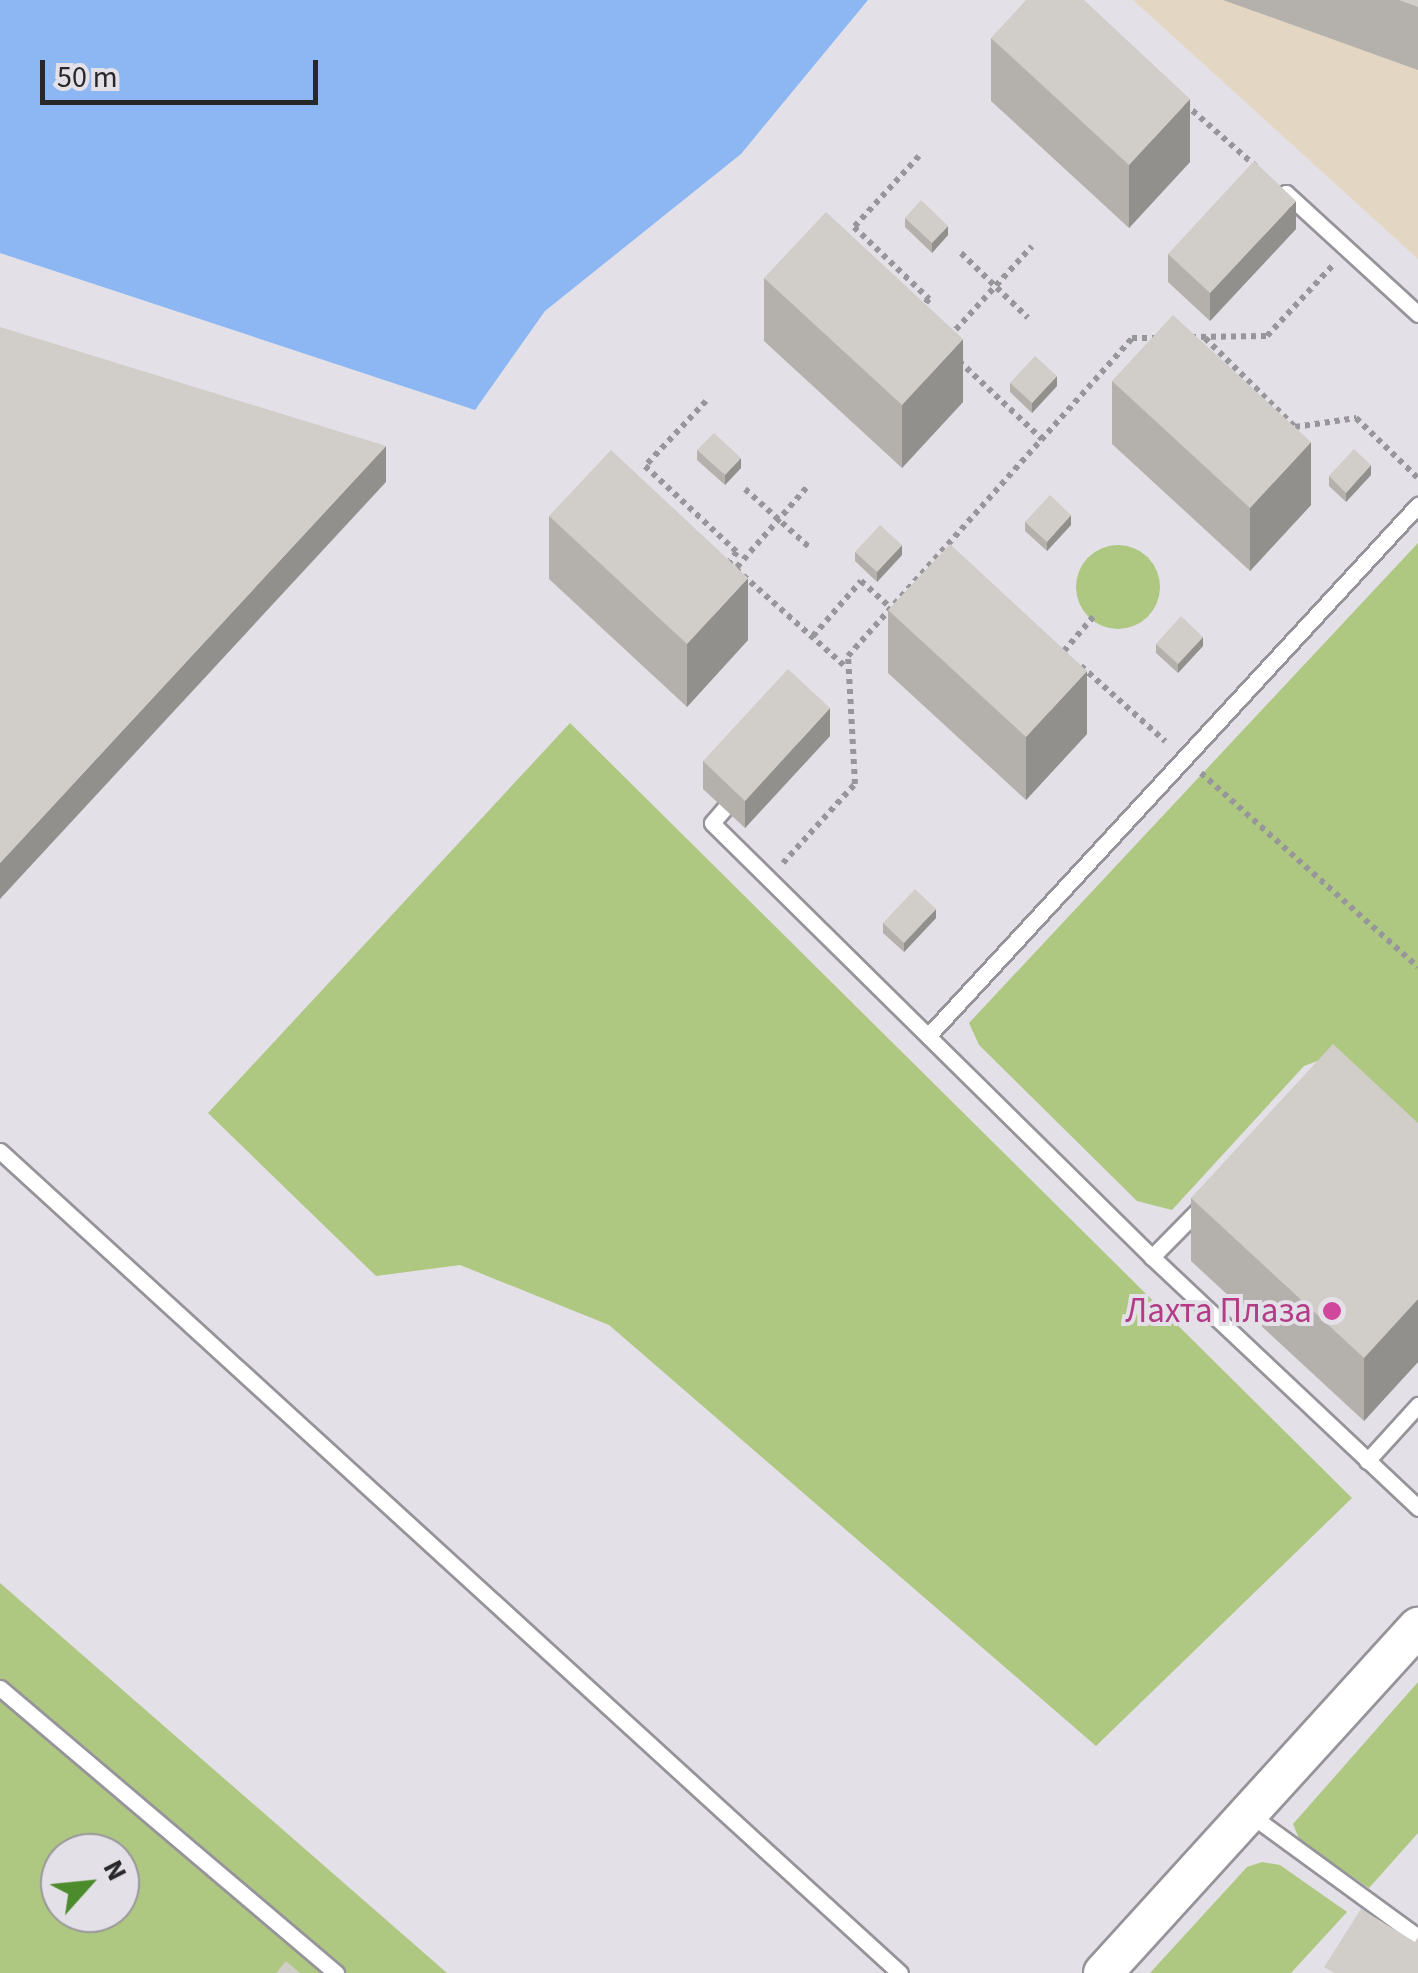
<!DOCTYPE html>
<meta charset="utf-8">
<style>
body{margin:0}
#map{position:relative;width:1418px;height:1973px;overflow:hidden;background:#e3e1e7;font-family:"Source Sans 3",sans-serif}
div>[style]{position:absolute}
.commercial>*{inset:0;background:#e3d7c3}
.green>*{inset:0;background:#aec781}
.round{border-radius:50%}
.water>*{inset:0;background:#8db7f2}
.path>*{height:6px;margin-top:-3px;transform-origin:0;background:repeating-linear-gradient(90deg,#97969a 0 5px,transparent 0 10px)}
.roads{filter:drop-shadow(2px 0 #96949a) drop-shadow(-2px 0 #96949a) drop-shadow(0 2px #96949a) drop-shadow(0 -2px #96949a)}
.service>*{height:15px;margin:-7.5px;padding:0 7.5px;transform-origin:7.5px;border-radius:7.5px;background:#fff}
.tertiary>*{height:38px;margin:-19px;padding:0 19px;transform-origin:19px;border-radius:19px;background:#fff}
.wall>*{inset:0;background:#b4b0ac}
.shaded-wall>*{inset:0;background:#92908c}
.building>*{inset:0;background:#d1cdc8}
.dots>*{width:28px;height:28px;translate:-50% -50%;box-sizing:border-box;border:5px solid #e3e1e7;border-radius:50%}
span{translate:-50% -50%;white-space:nowrap;text-align:center;line-height:1.15;-webkit-text-stroke:8px #e3e1e7;paint-order:stroke}
.hotel-label{font-size:35px;color:#b23c85}
.right{translate:-100% -50%;text-align:right}
.north{position:absolute;left:40px;top:1833px;width:100px;height:100px;box-sizing:border-box;background:#e3e1e7;border:2px solid #98979b;border-radius:50%;rotate:63deg;font-size:28px;font-weight:700;line-height:40px;text-align:center;color:#282729}
.north::after{content:'';display:block;margin:auto;width:35px;height:45px;background:#4d8c2c;clip-path:polygon(50% 0,100% 100%,50% 72%,0 100%)}
.scale{position:absolute;left:40px;top:60px;width:278px;height:45px;box-sizing:border-box;border:5px solid #282729;border-top:0;padding-left:12px;font-size:30px;line-height:35px;white-space:nowrap;color:#282729;-webkit-text-stroke:8px #e3e1e7;paint-order:stroke}
</style>
<div id="map">
<div class="commercial">
<i style="clip-path:polygon(1133px 0,1418px 0,1418px 259px)"></i>
</div>
<div class="green">
<i style="clip-path:polygon(1418px 543px,1418px 1138px,1328px 1057px,1304px 1066px,1172px 1210px,1137px 1201px,979px 1045px,969px 1023px)"></i>
<i class="round" style="left:1076px;top:545px;width:84px;height:84px"></i>
<i style="clip-path:polygon(570px 723px,1352px 1498px,1096px 1746px,609px 1325px,460px 1265px,376px 1276px,208px 1113px)"></i>
<i style="clip-path:polygon(evenodd,0 1583px,447px 1973px,0 1973px,0 1583px,60px 1853px,120px 1853px,120px 1913px,60px 1913px,60px 1853px)"></i>
<i style="clip-path:polygon(1418px 1682px,1418px 1833px,1369px 1888px,1300px 1841px,1293px 1824px)"></i>
<i style="clip-path:polygon(1262px 1862px,1280px 1865px,1347px 1912px,1291px 1973px,1150px 1973px,1247px 1867px)"></i>
</div>
<div class="water">
<i style="clip-path:polygon(0 0,868px 0,741px 154px,545px 311px,475px 410px,0 253px)"></i>
</div>
<div class="path">
<i style="left:1185px;top:104px;width:98px;rotate:41.3deg"></i>
<i style="left:919px;top:156px;width:96px;rotate:132.5deg"></i>
<i style="left:854px;top:227px;width:104px;rotate:43.8deg"></i>
<i style="left:929px;top:299px;width:15px;rotate:132deg"></i>
<i style="left:961px;top:253px;width:93px;rotate:44.1deg"></i>
<i style="left:949px;top:337px;width:123px;rotate:-47.6deg"></i>
<i style="left:1191px;top:337px;width:76px;rotate:-0.8deg"></i>
<i style="left:1267px;top:336px;width:96px;rotate:-47.1deg"></i>
<i style="left:1205px;top:338px;width:127px;rotate:44.7deg"></i>
<i style="left:1295px;top:427px;width:62px;rotate:-8.4deg"></i>
<i style="left:1356px;top:418px;width:86px;rotate:44.1deg"></i>
<i style="left:959px;top:361px;width:114px;rotate:43.2deg"></i>
<i style="left:706px;top:401px;width:89px;rotate:133.2deg"></i>
<i style="left:645px;top:466px;width:126px;rotate:43.1deg"></i>
<i style="left:737px;top:552px;width:11px;rotate:131deg"></i>
<i style="left:745px;top:489px;width:88px;rotate:42.2deg"></i>
<i style="left:728px;top:562px;width:159px;rotate:41.7deg"></i>
<i style="left:737px;top:567px;width:108px;rotate:-48.8deg"></i>
<i style="left:813px;top:636px;width:73px;rotate:-48.9deg"></i>
<i style="left:861px;top:581px;width:40px;rotate:42deg"></i>
<i style="left:1064px;top:651px;width:45px;rotate:-49.5deg"></i>
<i style="left:1081px;top:666px;width:113px;rotate:41.8deg"></i>
<i style="left:1201px;top:773px;width:291px;rotate:41.8deg"></i>
<i style="left:783px;top:863px;width:107px;rotate:-47.7deg"></i>
<i style="left:855px;top:784px;width:128px;rotate:-93.1deg"></i>
<i style="left:848px;top:656px;width:426px;rotate:-48.2deg"></i>
<i style="left:1132px;top:338px;width:26px"></i>
</div>
<div class="roads">
<div class="service">
<i style="left:1281px;top:198px;width:7px;rotate:-45deg"></i>
<i style="left:1286px;top:193px;width:179px;rotate:42.5deg"></i>
<i style="left:724px;top:809px;width:18px;rotate:131deg"></i>
<i style="left:712px;top:823px;width:618px;rotate:44.61deg"></i>
<i style="left:928px;top:1036px;width:723px;rotate:-47.3deg"></i>
<i style="left:0;top:1151px;width:1219px;rotate:42.41deg"></i>
<i style="left:1205px;top:1203px;width:76px;rotate:134.5deg"></i>
<i style="left:1152px;top:1257px;width:366px;rotate:43.3deg"></i>
<i style="left:1367px;top:1461px;width:76px;rotate:-47.7deg"></i>
<i style="left:0;top:1688px;width:441px;rotate:40.3deg"></i>
<i style="left:1248px;top:1813px;width:210px;rotate:36.1deg"></i>
</div>
<div class="tertiary">
<i style="left:1103px;top:1973px;width:468px;rotate:-47.7deg"></i>
</div>
</div>
<div class="wall">
<i style="clip-path:polygon(1223px 0,1418px 0,1418px 70px)"></i>
<i style="clip-path:polygon(991px 38px,1190px 162px,1129px 228px,991px 101px)"></i>
<i style="clip-path:polygon(905px 218px,948px 235px,932px 253px,905px 227px)"></i>
<i style="clip-path:polygon(1296px 229px,1210px 321px,1168px 282px,1168px 254px)"></i>
<i style="clip-path:polygon(764px 278px,963px 402px,902px 468px,764px 341px)"></i>
<i style="clip-path:polygon(1112px 381px,1311px 505px,1250px 571px,1112px 444px)"></i>
<i style="clip-path:polygon(1010px 383px,1057px 386px,1032px 413px,1010px 392px)"></i>
<i style="clip-path:polygon(697px 450px,741px 468px,725px 485px,697px 460px)"></i>
<i style="clip-path:polygon(1371px 475px,1346px 502px,1329px 486px,1329px 476px)"></i>
<i style="clip-path:polygon(549px 516px,748px 640px,687px 707px,549px 579px)"></i>
<i style="clip-path:polygon(1025px 522px,1071px 525px,1047px 551px,1025px 531px)"></i>
<i style="clip-path:polygon(855px 552px,902px 555px,877px 582px,855px 561px)"></i>
<i style="clip-path:polygon(888px 610px,1087px 734px,1026px 800px,888px 673px)"></i>
<i style="clip-path:polygon(1156px 644px,1203px 646px,1178px 673px,1156px 653px)"></i>
<i style="clip-path:polygon(830px 736px,745px 828px,703px 789px,703px 761px)"></i>
<i style="clip-path:polygon(936px 918px,904px 952px,883px 933px,883px 923px)"></i>
<i style="clip-path:polygon(1418px 1123px,1418px 1362px,1364px 1421px,1191px 1261px,1191px 1198px)"></i>
</div>
<div class="shaded-wall">
<i style="clip-path:polygon(1190px 99px,1190px 162px,1129px 228px,1129px 165px)"></i>
<i style="clip-path:polygon(1296px 201px,1296px 229px,1210px 321px,1210px 293px)"></i>
<i style="clip-path:polygon(948px 226px,948px 235px,932px 253px,932px 243px)"></i>
<i style="clip-path:polygon(963px 339px,963px 402px,902px 468px,902px 405px)"></i>
<i style="clip-path:polygon(1057px 376px,1057px 386px,1032px 413px,1032px 403px)"></i>
<i style="clip-path:polygon(1311px 442px,1311px 505px,1250px 571px,1250px 508px)"></i>
<i style="clip-path:polygon(386px 446px,386px 482px,0 899px,0 863px)"></i>
<i style="clip-path:polygon(741px 458px,741px 468px,725px 485px,725px 475px)"></i>
<i style="clip-path:polygon(1371px 465px,1371px 475px,1346px 502px,1346px 493px)"></i>
<i style="clip-path:polygon(1071px 515px,1071px 525px,1047px 551px,1047px 542px)"></i>
<i style="clip-path:polygon(902px 545px,902px 555px,877px 582px,877px 572px)"></i>
<i style="clip-path:polygon(748px 578px,748px 640px,687px 707px,687px 644px)"></i>
<i style="clip-path:polygon(1203px 637px,1203px 646px,1178px 673px,1178px 664px)"></i>
<i style="clip-path:polygon(1087px 671px,1087px 734px,1026px 800px,1026px 737px)"></i>
<i style="clip-path:polygon(830px 708px,830px 736px,745px 828px,745px 801px)"></i>
<i style="clip-path:polygon(936px 909px,936px 918px,904px 952px,904px 943px)"></i>
<i style="clip-path:polygon(1418px 1299px,1418px 1362px,1364px 1421px,1364px 1358px)"></i>
</div>
<div class="building">
<i style="clip-path:polygon(1026px 0,1084px 0,1190px 99px,1129px 165px,991px 38px)"></i>
<i style="clip-path:polygon(1399px 0,1418px 0,1418px 7px)"></i>
<i style="clip-path:polygon(1254px 161px,1296px 201px,1210px 293px,1168px 254px)"></i>
<i style="clip-path:polygon(921px 200px,948px 226px,932px 243px,905px 218px)"></i>
<i style="clip-path:polygon(826px 212px,963px 339px,902px 405px,764px 278px)"></i>
<i style="clip-path:polygon(1173px 315px,1311px 442px,1250px 508px,1112px 381px)"></i>
<i style="clip-path:polygon(0 327px,386px 446px,0 863px)"></i>
<i style="clip-path:polygon(1035px 356px,1057px 376px,1032px 403px,1010px 383px)"></i>
<i style="clip-path:polygon(714px 433px,741px 458px,725px 475px,697px 450px)"></i>
<i style="clip-path:polygon(1354px 449px,1371px 465px,1346px 493px,1329px 476px)"></i>
<i style="clip-path:polygon(611px 450px,748px 578px,687px 644px,549px 516px)"></i>
<i style="clip-path:polygon(1050px 495px,1071px 515px,1047px 542px,1025px 522px)"></i>
<i style="clip-path:polygon(880px 525px,902px 545px,877px 572px,855px 552px)"></i>
<i style="clip-path:polygon(950px 544px,1087px 671px,1026px 737px,888px 610px)"></i>
<i style="clip-path:polygon(1181px 616px,1203px 637px,1178px 664px,1156px 644px)"></i>
<i style="clip-path:polygon(788px 669px,830px 708px,745px 801px,703px 761px)"></i>
<i style="clip-path:polygon(915px 889px,936px 909px,904px 943px,883px 923px)"></i>
<i style="clip-path:polygon(1333px 1044px,1418px 1123px,1418px 1299px,1364px 1358px,1191px 1198px)"></i>
<i style="clip-path:polygon(1361px 1909px,1415px 1942px,1418px 1937px,1418px 1973px,1334px 1973px,1324px 1967px)"></i>
<i style="clip-path:polygon(286px 1961px,300px 1973px,276px 1973px)"></i>
</div>
<div class="dots">
<i style="left:1332px;top:1311px;background:#d1479c"></i>
</div>
<div class="hotel-label">
<span class="right" style="left:1312px;top:1311px">Лахта Плаза</span>
</div>
<div class="north">N</div>
<div class="scale">50 m</div>
</div>
